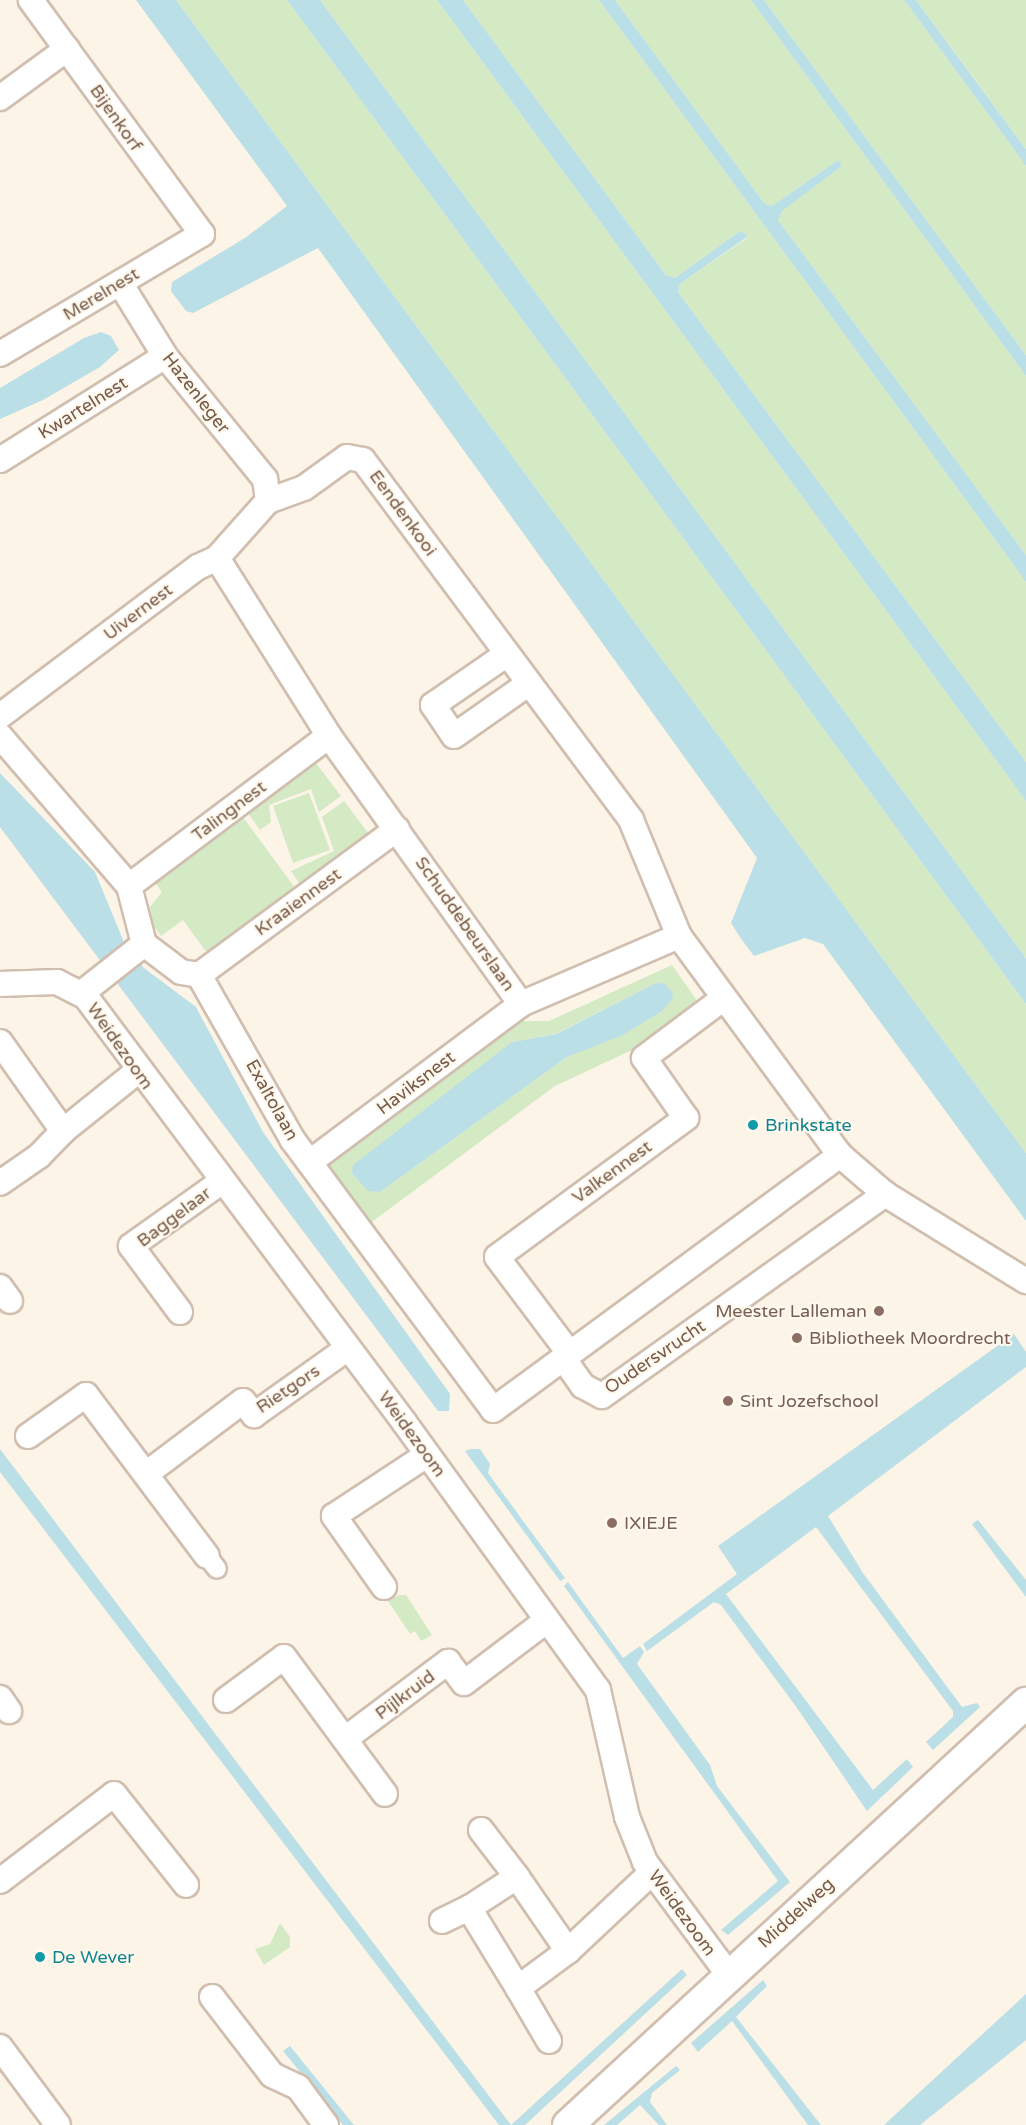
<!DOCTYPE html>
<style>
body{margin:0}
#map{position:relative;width:1026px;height:2125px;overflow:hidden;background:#fcf4e7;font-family:"Varela Round",sans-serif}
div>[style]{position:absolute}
.green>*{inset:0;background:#d4eac5}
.water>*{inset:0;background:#bbdfe6}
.roads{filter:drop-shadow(2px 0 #d0beaf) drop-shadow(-2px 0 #d0beaf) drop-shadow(0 2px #d0beaf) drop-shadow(0 -2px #d0beaf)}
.pedestrian>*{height:18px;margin:-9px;padding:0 9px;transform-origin:9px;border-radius:9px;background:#fff}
.minor>*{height:24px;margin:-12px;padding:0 12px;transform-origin:12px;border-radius:12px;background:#fff}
.tertiary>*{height:30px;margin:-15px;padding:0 15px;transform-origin:15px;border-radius:15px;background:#fff}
.dots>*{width:16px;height:16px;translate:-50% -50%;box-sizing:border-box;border:3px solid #fff8ed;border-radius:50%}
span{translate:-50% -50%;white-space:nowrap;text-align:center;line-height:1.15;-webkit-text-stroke:4.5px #fff8ed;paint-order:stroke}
.street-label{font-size:18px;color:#755a4b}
.culture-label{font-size:18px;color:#0d838f}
.left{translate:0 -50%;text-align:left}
.education-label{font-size:18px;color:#785e54}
.right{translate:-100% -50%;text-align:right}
</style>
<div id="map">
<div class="green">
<i style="clip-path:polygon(176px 0,287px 0,1026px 1004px,1026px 1153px)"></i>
<i style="clip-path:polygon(320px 0,437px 0,1026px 801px,1026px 958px)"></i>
<i style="clip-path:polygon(463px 0,599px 0,1026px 582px,1026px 762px,678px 292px,680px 284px,747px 238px,746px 234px,740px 231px,675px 278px,666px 275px)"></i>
<i style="clip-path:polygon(615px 0,751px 0,1026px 376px,1026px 555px,778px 220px,781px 211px,842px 166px,838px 160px,772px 206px,765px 204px)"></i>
<i style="clip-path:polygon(764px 0,904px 0,1026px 166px,1026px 355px)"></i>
<i style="clip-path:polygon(916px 0,1026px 0,1026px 149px,971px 74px)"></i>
<i style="clip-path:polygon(313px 759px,341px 796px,319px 812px,311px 789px,269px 805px,271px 822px,260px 830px,245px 809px)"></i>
<i style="clip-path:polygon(309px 793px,330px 850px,293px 863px,273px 806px)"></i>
<i style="clip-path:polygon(344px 801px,372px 838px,303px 889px,291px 871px,334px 851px,322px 817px)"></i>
<i style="clip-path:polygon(240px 813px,298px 892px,210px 957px,183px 920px,161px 936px,153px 925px,150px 907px,162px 892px,152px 878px)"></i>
<i style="clip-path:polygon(evenodd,672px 965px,698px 1002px,634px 1049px,555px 1086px,369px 1224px,324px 1160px,513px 1021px,549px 1021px,672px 965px,656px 983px,661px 1012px,620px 1036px,567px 1057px,380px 1192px,512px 1042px,555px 1034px,656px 983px)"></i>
<i style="clip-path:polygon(399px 1595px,406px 1595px,432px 1635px,421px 1641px,415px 1631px,410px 1634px,388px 1601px)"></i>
<i style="clip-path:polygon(280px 1923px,290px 1937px,290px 1947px,264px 1965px,255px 1949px,270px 1944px)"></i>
</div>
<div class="water">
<i style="clip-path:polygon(136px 0,176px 0,1026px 1153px,1026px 1221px,823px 944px,805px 938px,754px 956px,742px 940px,731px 923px,757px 858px,318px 248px,193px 313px,186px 311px,171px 291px,172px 282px,245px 238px,287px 206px)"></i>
<i style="clip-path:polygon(287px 0,320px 0,1026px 958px,1026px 1004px)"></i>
<i style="clip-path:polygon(437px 0,463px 0,666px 275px,675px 278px,740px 231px,746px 234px,747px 237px,680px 284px,678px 292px,1026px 762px,1026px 801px)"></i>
<i style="clip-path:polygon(599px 0,615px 0,765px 204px,772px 206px,838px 160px,842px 166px,782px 211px,778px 220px,1026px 555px,1026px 582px)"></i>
<i style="clip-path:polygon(751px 0,764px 0,1026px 355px,1026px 376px)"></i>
<i style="clip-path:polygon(904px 0,916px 0,1026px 149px,1026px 166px)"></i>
<i style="clip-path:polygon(101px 332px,111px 336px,119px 350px,100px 367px,43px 400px,0 419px,0 388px,84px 338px)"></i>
<i style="clip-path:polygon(0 773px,95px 872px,126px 947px,144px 968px,196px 1007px,263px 1132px,450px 1394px,449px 1411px,438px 1411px,0 827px)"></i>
<i style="clip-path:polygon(656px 983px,665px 984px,672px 992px,673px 998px,661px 1012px,621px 1036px,567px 1057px,380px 1192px,368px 1191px,352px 1173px,353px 1165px,512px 1042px,556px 1034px)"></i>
<i style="clip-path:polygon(1014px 1334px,1026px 1352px,1026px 1367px,828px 1516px,863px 1573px,962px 1707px,977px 1703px,980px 1707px,933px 1750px,926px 1742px,953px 1717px,953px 1711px,816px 1527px,726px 1594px,873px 1790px,907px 1759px,913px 1767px,867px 1811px,797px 1708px,721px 1605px,714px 1602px,647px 1651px,643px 1644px,737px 1574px,718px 1546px)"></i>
<i style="clip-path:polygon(0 1449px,511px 2125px,499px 2125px,0 1472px)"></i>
<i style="clip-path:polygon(471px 1449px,480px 1449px,490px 1464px,488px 1473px,565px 1578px,560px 1581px,465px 1451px)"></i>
<i style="clip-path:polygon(978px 1520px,1026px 1580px,1026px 1597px,972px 1524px)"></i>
<i style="clip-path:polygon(568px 1582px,623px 1658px,640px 1646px,644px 1652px,637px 1664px,710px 1765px,717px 1786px,790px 1882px,728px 1935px,721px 1930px,778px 1881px,564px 1586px)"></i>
<i style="clip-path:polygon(682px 1969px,687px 1975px,525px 2125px,511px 2125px)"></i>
<i style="clip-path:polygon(763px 1980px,767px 1986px,736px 2017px,821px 2125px,808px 2125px,732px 2021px,698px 2052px,691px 2043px)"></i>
<i style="clip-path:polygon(1026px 1994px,1026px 2040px,920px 2125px,884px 2125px)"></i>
<i style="clip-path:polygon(290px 2046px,354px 2125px,343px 2125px,283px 2051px)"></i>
<i style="clip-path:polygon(676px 2066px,680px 2070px,652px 2093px,650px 2102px,667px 2125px,659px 2125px,640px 2105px,617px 2125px,604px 2125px)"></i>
</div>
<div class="roads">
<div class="pedestrian">
<i style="left:207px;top:1556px;width:16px;rotate:52deg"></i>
</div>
<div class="minor">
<i style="left:0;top:98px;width:83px;rotate:-36.2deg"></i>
<i style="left:120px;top:283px;width:86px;rotate:58.3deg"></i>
<i style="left:165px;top:356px;width:159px;rotate:50.9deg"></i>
<i style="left:265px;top:479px;width:22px;rotate:82deg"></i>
<i style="left:0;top:354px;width:235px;rotate:-30.7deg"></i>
<i style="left:202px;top:234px;width:290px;rotate:-126.2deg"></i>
<i style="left:0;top:460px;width:195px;rotate:-32.2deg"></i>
<i style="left:217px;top:558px;width:210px;rotate:57.8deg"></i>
<i style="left:329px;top:736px;width:330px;rotate:54.4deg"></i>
<i style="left:521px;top:1004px;width:172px;rotate:-23.3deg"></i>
<i style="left:679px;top:936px;width:272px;rotate:53.7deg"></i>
<i style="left:840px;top:1155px;width:60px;rotate:40.9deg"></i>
<i style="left:885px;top:1194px;width:166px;rotate:31.7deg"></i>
<i style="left:507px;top:654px;width:90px;rotate:145.4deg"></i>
<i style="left:433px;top:705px;width:37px;rotate:56deg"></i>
<i style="left:454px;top:736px;width:90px;rotate:-35.1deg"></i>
<i style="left:0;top:716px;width:248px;rotate:-37deg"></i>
<i style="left:198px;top:567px;width:21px;rotate:-25deg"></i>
<i style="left:217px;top:558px;width:76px;rotate:-48.2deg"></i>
<i style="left:268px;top:501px;width:38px;rotate:-20deg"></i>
<i style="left:304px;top:488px;width:53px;rotate:-35.8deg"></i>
<i style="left:347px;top:457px;width:16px;rotate:11deg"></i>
<i style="left:363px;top:460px;width:449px;rotate:53.3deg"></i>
<i style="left:631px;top:820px;width:126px;rotate:67.5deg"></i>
<i style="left:0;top:736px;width:198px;rotate:49.3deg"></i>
<i style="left:129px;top:886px;width:60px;rotate:75.5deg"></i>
<i style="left:144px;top:944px;width:46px;rotate:37.1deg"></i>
<i style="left:181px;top:972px;width:18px;rotate:9deg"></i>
<i style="left:199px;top:975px;width:189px;rotate:60.4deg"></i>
<i style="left:292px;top:1139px;width:337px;rotate:53.4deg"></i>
<i style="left:493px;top:1410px;width:431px;rotate:-36.3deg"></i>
<i style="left:129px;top:886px;width:250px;rotate:-36.9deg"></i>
<i style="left:199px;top:975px;width:246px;rotate:-36.4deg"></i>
<i style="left:0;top:984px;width:57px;rotate:-2deg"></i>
<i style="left:57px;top:982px;width:33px;rotate:27deg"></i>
<i style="left:86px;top:997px;width:531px;rotate:53.19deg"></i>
<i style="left:404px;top:1422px;width:331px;rotate:54.1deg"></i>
<i style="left:598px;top:1690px;width:130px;rotate:77.1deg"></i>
<i style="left:627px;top:1817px;width:48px;rotate:68.2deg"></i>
<i style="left:645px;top:1862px;width:141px;rotate:53.4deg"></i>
<i style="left:82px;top:993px;width:79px;rotate:-38.3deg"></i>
<i style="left:0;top:1042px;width:109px;rotate:54.7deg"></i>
<i style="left:310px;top:1162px;width:264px;rotate:-36.8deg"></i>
<i style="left:0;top:1183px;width:47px;rotate:-34.7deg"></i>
<i style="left:39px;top:1156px;width:35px;rotate:-46deg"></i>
<i style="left:63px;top:1131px;width:96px;rotate:-38.7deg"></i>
<i style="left:0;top:1287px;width:17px;rotate:54deg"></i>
<i style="left:180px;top:1312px;width:82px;rotate:-126.6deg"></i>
<i style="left:131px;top:1246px;width:110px;rotate:-35.4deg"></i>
<i style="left:570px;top:1354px;width:121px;rotate:-127deg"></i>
<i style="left:497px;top:1257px;width:235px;rotate:-36.3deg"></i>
<i style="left:686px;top:1118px;width:73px;rotate:-125deg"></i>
<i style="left:644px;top:1058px;width:100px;rotate:-36.9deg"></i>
<i style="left:564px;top:1359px;width:33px;rotate:55deg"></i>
<i style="left:583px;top:1386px;width:21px;rotate:28deg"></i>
<i style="left:602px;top:1396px;width:348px;rotate:-35.5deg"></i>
<i style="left:28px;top:1436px;width:71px;rotate:-35.3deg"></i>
<i style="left:86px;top:1395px;width:201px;rotate:53.1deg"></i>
<i style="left:146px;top:1474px;width:121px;rotate:-37deg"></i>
<i style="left:243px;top:1401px;width:18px;rotate:52deg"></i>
<i style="left:254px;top:1415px;width:115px;rotate:-35.5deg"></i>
<i style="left:384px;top:1587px;width:87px;rotate:-125.2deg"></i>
<i style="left:334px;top:1516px;width:111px;rotate:-33.3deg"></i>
<i style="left:0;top:1698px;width:16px;rotate:55deg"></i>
<i style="left:226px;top:1700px;width:72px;rotate:-36.6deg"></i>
<i style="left:284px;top:1657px;width:170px;rotate:53.6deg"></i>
<i style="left:345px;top:1739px;width:129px;rotate:-36.8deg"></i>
<i style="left:448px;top:1662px;width:26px;rotate:53deg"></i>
<i style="left:464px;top:1683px;width:103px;rotate:-37.1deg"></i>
<i style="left:481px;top:1830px;width:59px;rotate:52.5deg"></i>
<i style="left:0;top:1881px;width:143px;rotate:-37.3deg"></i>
<i style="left:114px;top:1794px;width:116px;rotate:51.6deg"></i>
<i style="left:442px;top:1921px;width:30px;rotate:-26deg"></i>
<i style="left:518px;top:1988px;width:94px;rotate:-121.5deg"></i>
<i style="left:469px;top:1908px;width:57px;rotate:-32.9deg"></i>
<i style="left:517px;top:1877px;width:90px;rotate:55.4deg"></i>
<i style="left:212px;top:1997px;width:98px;rotate:52.4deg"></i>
<i style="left:272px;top:2075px;width:29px;rotate:25deg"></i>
<i style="left:298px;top:2087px;width:47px;rotate:53.6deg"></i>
<i style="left:549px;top:2041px;width:61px;rotate:-120.3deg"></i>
<i style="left:518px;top:1988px;width:62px;rotate:-36.5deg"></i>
<i style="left:568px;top:1951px;width:114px;rotate:-43.2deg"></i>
<i style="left:0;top:2047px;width:97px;rotate:53.4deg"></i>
</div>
<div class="tertiary">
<i style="left:568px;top:2125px;width:623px;rotate:-42.66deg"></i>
</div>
</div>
<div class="dots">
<i style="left:753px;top:1125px;background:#0f9aa8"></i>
<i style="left:879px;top:1311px;background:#8d6e63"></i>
<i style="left:797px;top:1338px;background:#8d6e63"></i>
<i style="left:728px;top:1401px;background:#8d6e63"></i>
<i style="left:612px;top:1523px;background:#8d6e63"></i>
<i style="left:40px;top:1957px;background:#0f9aa8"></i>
</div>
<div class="street-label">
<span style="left:116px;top:118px;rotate:55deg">Bijenkorf</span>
<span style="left:101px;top:294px;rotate:-31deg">Merelnest</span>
<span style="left:196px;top:393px;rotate:52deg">Hazenleger</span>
<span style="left:83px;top:408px;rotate:-32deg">Kwartelnest</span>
<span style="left:403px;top:513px;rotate:54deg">Eendenkooi</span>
<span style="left:138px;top:612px;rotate:-37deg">Uivernest</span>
<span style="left:229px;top:811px;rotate:-37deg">Talingnest</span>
<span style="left:298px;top:902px;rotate:-36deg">Kraaiennest</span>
<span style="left:465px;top:924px;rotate:55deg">Schuddebeurslaan</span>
<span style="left:120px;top:1046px;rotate:55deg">Weidezoom</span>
<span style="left:416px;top:1083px;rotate:-37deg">Haviksnest</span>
<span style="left:272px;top:1100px;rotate:61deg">Exaltolaan</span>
<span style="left:612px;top:1172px;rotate:-36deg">Valkennest</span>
<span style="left:174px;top:1217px;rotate:-37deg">Baggelaar</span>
<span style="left:655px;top:1357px;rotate:-34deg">Oudersvrucht</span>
<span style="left:288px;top:1389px;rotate:-34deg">Rietgors</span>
<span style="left:412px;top:1434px;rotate:54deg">Weidezoom</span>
<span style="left:405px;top:1695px;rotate:-37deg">Pijlkruid</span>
<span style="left:682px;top:1913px;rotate:54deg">Weidezoom</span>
<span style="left:796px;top:1913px;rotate:-42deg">Middelweg</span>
</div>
<div class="culture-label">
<span class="left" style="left:765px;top:1125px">Brinkstate</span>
<span class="left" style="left:52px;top:1957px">De Wever</span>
</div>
<div class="education-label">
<span class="right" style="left:867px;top:1311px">Meester Lalleman</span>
<span class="left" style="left:809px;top:1338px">Bibliotheek Moordrecht</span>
<span class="left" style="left:740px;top:1401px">Sint Jozefschool</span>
<span class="left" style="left:624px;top:1523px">IXIEJE</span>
</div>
</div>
